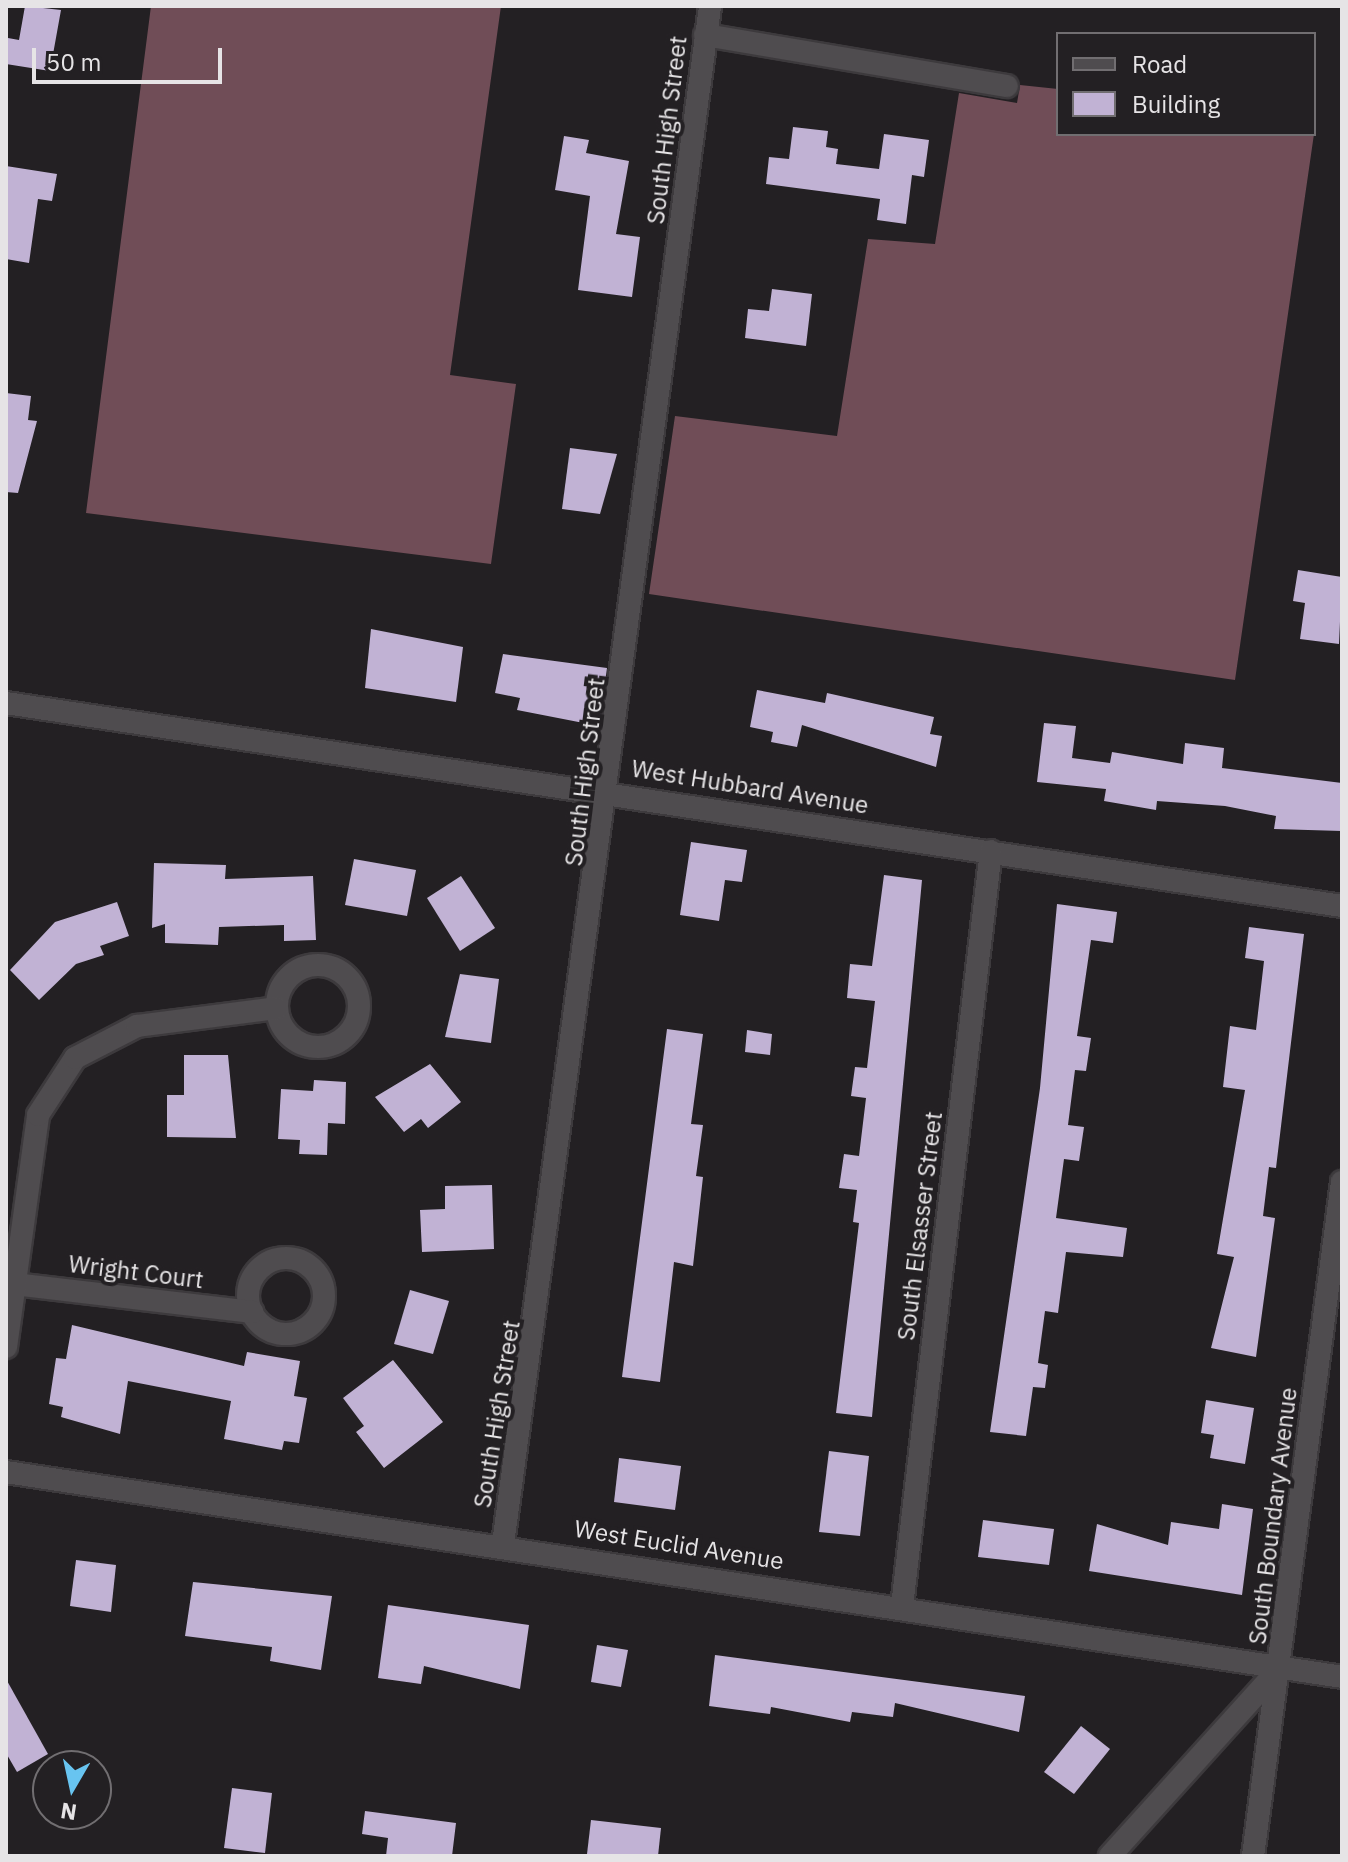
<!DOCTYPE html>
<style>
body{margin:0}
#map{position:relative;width:1348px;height:1862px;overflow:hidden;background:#232023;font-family:"IBM Plex Sans",sans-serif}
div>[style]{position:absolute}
.forest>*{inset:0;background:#704d57}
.building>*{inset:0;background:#c1b2d4}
.roads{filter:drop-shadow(2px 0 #3d3a3d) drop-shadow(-2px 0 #3d3a3d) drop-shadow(0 2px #3d3a3d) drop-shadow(0 -2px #3d3a3d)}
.minor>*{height:22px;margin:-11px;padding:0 11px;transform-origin:11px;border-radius:11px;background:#4f4c4f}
.minor>.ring{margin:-11px;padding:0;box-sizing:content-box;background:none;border:22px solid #4f4c4f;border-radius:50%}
.tertiary>*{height:22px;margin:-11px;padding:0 11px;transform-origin:11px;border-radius:11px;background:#4f4c4f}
span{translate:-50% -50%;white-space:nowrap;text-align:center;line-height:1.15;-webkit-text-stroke:8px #232023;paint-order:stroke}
.street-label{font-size:24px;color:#e6e4e6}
.frame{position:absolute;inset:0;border:8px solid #e6e4e6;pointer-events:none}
.legend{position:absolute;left:1056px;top:32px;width:260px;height:104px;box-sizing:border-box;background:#232023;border:2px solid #716e71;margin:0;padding:10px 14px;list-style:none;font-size:24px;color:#e6e4e6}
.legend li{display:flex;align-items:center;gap:16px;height:40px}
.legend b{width:40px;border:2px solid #716e71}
.north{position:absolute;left:32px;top:1750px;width:80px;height:80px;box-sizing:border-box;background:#232023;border:2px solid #716e71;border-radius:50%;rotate:189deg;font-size:22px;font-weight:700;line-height:32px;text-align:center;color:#e6e4e6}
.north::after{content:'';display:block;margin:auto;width:28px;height:36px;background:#68c4f0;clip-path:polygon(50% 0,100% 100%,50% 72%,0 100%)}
.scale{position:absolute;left:32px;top:48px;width:190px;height:36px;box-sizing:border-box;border:4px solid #e6e4e6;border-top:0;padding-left:10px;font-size:24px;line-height:28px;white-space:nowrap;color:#e6e4e6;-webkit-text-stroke:6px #232023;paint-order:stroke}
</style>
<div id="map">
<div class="forest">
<i style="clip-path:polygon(151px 6px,501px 6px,450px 375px,516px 384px,491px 564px,86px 513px)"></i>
<i style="clip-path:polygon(1020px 85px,1058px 89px,1058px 134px,1314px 134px,1235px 680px,649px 594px,675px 416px,837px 436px,868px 239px,935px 244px,959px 93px,1017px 103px)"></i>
</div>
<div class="building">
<i style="clip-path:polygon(25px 6px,61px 10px,50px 71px,6px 64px,8px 38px,19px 40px)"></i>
<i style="clip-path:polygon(793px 127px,828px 131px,826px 147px,838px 149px,836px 164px,879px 169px,884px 134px,929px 140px,924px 177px,912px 175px,906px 224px,877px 220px,880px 199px,766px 184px,769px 157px,789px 159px)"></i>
<i style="clip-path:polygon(564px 136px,589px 140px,586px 153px,629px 161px,616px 234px,640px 237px,632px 297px,578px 290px,590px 196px,555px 190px)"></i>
<i style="clip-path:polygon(6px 166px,57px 174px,52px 201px,38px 199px,29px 263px,6px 259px)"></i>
<i style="clip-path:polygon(772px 289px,812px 294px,806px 346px,745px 338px,748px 309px,769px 311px)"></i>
<i style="clip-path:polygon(6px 393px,31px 396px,28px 420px,37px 421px,18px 493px,6px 492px)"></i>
<i style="clip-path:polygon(570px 448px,617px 454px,600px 514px,562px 509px)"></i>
<i style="clip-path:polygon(1298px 570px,1342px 577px,1339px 644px,1300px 639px,1305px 603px,1293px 601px)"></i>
<i style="clip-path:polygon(371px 629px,463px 647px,456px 702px,365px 688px)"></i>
<i style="clip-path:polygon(503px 654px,607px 668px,599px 726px,517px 710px,520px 698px,495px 693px)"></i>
<i style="clip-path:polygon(757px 690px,825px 703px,827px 693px,934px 717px,930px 734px,942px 736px,936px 767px,802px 725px,797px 747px,771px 742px,773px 732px,750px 727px)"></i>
<i style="clip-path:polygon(1044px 723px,1076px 726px,1072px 758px,1110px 763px,1112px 752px,1183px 764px,1185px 743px,1224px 748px,1222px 768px,1342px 783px,1342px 831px,1274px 829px,1276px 816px,1225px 806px,1157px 801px,1156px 810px,1104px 801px,1106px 789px,1037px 782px)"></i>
<i style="clip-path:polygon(691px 842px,747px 850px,742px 882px,725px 880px,719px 921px,680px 915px)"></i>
<i style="clip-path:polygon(354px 859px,416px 870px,407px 916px,345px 905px)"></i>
<i style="clip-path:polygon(154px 863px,226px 865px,225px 879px,313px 876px,316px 940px,284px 941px,284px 925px,219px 927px,218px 945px,165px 943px,165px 924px,152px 928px)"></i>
<i style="clip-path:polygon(884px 875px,922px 880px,872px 1417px,836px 1413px,859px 1223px,853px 1222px,857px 1190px,839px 1188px,844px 1154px,859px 1156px,866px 1098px,851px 1096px,855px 1067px,867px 1068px,875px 1001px,847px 998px,850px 964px,872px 966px)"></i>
<i style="clip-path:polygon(461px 876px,495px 928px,460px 951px,427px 898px)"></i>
<i style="clip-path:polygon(117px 902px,129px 936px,100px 946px,104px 955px,76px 964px,39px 1000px,10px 970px,55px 922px)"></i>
<i style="clip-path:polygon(1057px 904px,1117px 912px,1113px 943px,1091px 940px,1077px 1036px,1091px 1038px,1086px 1071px,1075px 1070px,1068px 1125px,1084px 1127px,1079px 1161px,1064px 1159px,1056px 1218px,1127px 1228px,1123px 1257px,1066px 1252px,1058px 1313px,1045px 1311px,1038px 1363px,1048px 1365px,1045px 1388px,1033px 1387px,1026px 1436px,990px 1432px,1040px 1088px)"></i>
<i style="clip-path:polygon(1249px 927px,1304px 934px,1276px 1168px,1269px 1167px,1263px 1216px,1275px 1218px,1256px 1357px,1211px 1348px,1234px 1257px,1217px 1254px,1245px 1090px,1223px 1087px,1230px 1026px,1256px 1030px,1264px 961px,1245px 958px)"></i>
<i style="clip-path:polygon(460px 974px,499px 979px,491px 1043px,445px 1037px)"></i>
<i style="clip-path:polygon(667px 1029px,703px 1034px,691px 1124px,703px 1125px,696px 1176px,703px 1177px,693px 1266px,674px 1262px,660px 1382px,622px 1377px)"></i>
<i style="clip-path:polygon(747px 1030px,772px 1034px,770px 1055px,745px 1052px)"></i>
<i style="clip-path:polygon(184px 1055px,228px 1055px,236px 1138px,167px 1137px,167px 1095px,184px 1095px)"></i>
<i style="clip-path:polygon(430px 1064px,461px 1102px,428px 1128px,421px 1119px,404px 1132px,375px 1097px)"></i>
<i style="clip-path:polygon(314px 1080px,346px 1082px,345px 1124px,328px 1123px,327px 1155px,299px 1154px,300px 1140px,278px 1139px,281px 1089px,313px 1091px)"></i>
<i style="clip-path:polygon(492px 1185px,494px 1249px,422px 1252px,420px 1210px,445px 1209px,445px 1186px)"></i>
<i style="clip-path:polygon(410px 1290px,449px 1301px,433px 1354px,394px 1344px)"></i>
<i style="clip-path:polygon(72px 1325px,244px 1366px,247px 1352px,300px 1361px,294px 1396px,307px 1398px,299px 1443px,284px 1441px,282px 1450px,224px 1439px,231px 1401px,128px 1381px,120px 1434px,61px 1417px,63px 1407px,49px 1404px,56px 1358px,66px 1359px)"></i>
<i style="clip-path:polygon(393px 1360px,443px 1422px,384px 1468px,356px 1432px,364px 1426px,343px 1398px)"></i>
<i style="clip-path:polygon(1206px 1400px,1254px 1408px,1245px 1464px,1210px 1458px,1214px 1435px,1201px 1433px)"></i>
<i style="clip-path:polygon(829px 1451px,869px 1456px,860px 1536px,819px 1532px)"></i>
<i style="clip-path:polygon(619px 1458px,681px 1466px,675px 1510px,614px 1502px)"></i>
<i style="clip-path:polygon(1222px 1504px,1253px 1509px,1242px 1595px,1089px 1571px,1097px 1524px,1168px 1545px,1171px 1522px,1219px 1529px)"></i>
<i style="clip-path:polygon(983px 1520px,1054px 1529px,1049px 1565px,978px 1557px)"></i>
<i style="clip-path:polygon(76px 1560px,116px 1565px,111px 1612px,70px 1606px)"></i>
<i style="clip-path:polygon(193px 1582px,332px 1596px,321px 1670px,270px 1661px,272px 1647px,185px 1636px)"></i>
<i style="clip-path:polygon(388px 1605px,529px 1625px,520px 1689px,424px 1666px,421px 1684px,378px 1678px)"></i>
<i style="clip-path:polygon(597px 1645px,628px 1650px,621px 1687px,591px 1682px)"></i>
<i style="clip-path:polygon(715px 1655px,1025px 1696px,1019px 1732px,895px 1703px,893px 1717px,852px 1712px,850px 1722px,771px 1707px,770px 1714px,709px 1706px)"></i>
<i style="clip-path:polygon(6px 1679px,48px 1754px,17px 1772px,6px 1753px)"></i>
<i style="clip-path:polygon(1081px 1726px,1110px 1749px,1074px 1794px,1044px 1772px)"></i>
<i style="clip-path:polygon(232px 1788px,272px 1793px,265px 1853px,224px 1848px)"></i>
<i style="clip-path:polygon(365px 1811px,456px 1823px,452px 1856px,386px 1856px,388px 1838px,362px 1834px)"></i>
<i style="clip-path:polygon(591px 1820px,661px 1828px,658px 1856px,587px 1854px)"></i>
</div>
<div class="roads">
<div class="minor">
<i style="left:705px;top:35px;width:306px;rotate:9.6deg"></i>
<i style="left:6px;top:703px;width:1351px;rotate:8.64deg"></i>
<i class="ring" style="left:277px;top:965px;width:60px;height:60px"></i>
<i class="ring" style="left:248px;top:1258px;width:54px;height:54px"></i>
<i style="left:14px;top:1284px;width:240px;rotate:6.7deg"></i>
<i style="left:6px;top:1347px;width:234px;rotate:-82.1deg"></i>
<i style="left:38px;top:1115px;width:68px;rotate:-57deg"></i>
<i style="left:75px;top:1058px;width:70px;rotate:-27.3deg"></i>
<i style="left:137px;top:1026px;width:141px;rotate:-7.3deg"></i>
<i style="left:503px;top:1544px;width:1552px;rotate:-82.33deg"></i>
<i style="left:902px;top:1606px;width:760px;rotate:-83.28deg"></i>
<i style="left:1110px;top:1856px;width:253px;rotate:-47.9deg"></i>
</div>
<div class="tertiary">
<i style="left:6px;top:1472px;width:1352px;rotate:8.72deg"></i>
<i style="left:1253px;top:1856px;width:680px;rotate:-82.48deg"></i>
</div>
</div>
<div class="street-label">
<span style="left:667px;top:130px;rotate:-83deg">South High Street</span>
<span style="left:585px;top:772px;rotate:-83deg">South High Street</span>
<span style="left:750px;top:787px;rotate:9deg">West Hubbard Avenue</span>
<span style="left:920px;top:1226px;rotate:-83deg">South Elsasser Street</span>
<span style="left:136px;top:1272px;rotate:7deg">Wright Court</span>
<span style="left:497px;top:1414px;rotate:-81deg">South High Street</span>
<span style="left:1273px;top:1516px;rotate:-83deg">South Boundary Avenue</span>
<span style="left:679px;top:1545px;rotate:9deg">West Euclid Avenue</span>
</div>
<div class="frame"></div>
<ul class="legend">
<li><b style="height:10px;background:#4f4c4f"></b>Road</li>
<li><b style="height:22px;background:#c1b2d4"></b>Building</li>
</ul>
<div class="north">N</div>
<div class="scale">50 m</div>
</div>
